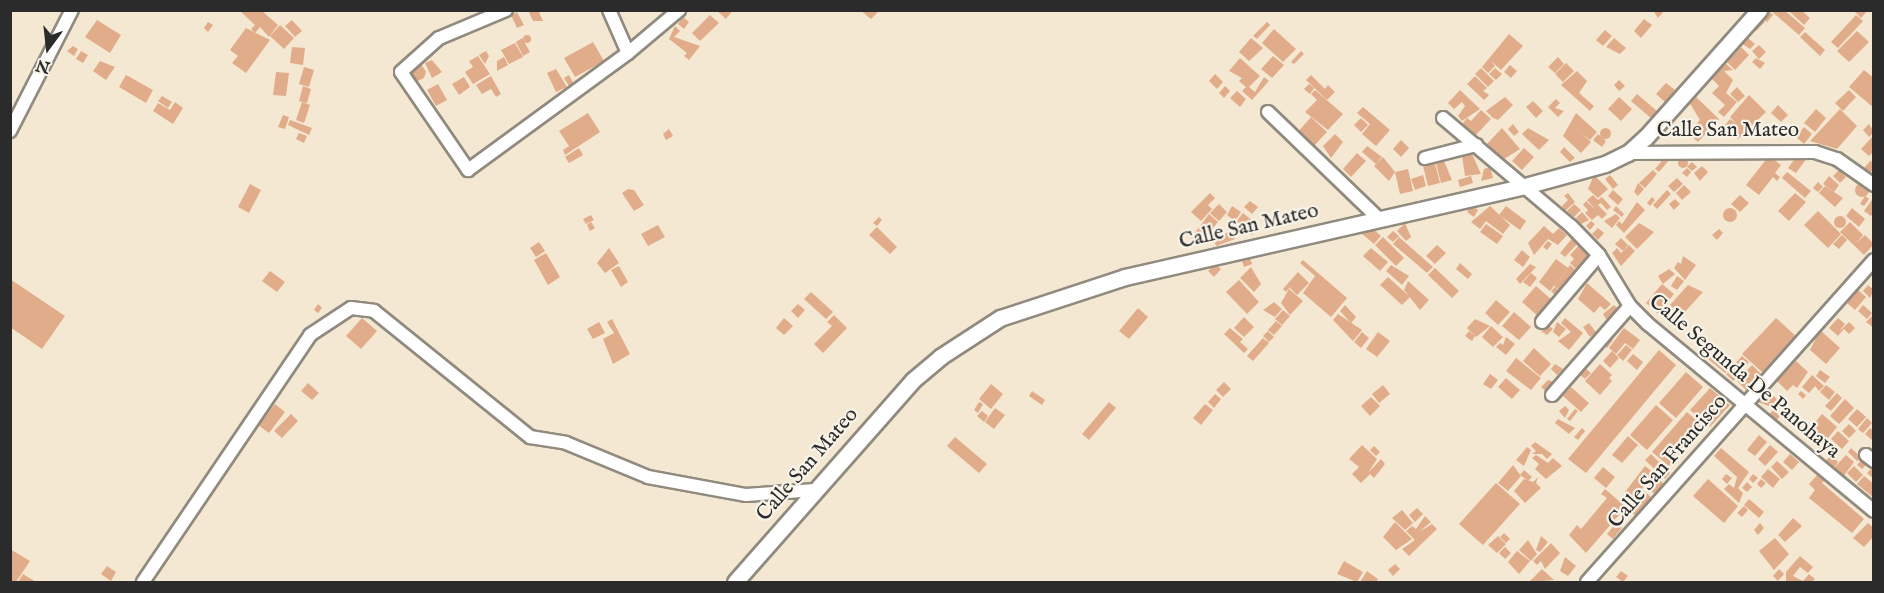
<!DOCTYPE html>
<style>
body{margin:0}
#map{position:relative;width:1884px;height:593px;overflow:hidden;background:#f5e8d3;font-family:"IM FELL English",serif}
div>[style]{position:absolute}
.building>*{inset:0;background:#e1ac89}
.round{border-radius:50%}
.roads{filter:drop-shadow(2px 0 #908a7f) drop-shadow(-2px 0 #908a7f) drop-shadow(0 2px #908a7f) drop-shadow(0 -2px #908a7f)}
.minor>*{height:12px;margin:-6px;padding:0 6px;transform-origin:6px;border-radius:6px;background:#fff}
.tertiary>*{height:15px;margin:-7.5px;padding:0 7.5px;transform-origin:7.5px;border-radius:7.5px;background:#fff}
span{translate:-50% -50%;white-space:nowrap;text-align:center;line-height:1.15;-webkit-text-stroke:4.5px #f7f3e8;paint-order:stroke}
.street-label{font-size:21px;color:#2b2b2b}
.frame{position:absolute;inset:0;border:12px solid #2b2b2b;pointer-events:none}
.north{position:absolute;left:18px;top:18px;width:60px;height:60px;-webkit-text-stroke:4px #f7f3e8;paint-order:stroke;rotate:195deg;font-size:16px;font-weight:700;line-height:24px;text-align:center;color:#2b2b2b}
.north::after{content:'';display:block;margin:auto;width:21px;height:27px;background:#2b2b2b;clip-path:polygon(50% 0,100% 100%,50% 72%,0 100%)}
</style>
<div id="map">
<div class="building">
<i style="clip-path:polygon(239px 10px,261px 10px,278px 25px,269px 37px,260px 27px,255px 33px,251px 29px,255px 25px)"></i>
<i style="clip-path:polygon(528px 10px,538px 10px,543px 21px,533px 21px)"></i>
<i style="clip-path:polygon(716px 10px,733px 10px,726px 19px)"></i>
<i style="clip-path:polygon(860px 10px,876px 10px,878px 12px,871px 19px)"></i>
<i style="clip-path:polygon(1653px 10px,1665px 10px,1658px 18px)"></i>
<i style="clip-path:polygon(1770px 10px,1784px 10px,1805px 28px,1799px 35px)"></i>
<i style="clip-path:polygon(1788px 10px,1801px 10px,1810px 18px,1804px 25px)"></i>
<i style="clip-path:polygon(1853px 10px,1868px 10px,1861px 18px)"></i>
<i style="clip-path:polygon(1769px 11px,1773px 15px,1767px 22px,1763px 19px)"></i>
<i style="clip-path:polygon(517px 12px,524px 25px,517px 28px,511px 15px)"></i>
<i style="clip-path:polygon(710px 15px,719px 23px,700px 41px,692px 33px)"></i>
<i style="clip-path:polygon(1856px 15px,1863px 21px,1838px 48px,1831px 42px)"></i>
<i style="clip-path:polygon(683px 17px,689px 22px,684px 29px,678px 24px)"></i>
<i style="clip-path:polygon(1644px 19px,1652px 25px,1641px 38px,1634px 31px)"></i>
<i style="clip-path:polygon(1762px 19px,1765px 22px,1756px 31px,1754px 28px)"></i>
<i style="clip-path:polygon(97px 20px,121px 35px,110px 53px,85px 37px)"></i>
<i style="clip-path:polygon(292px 20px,302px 31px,295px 37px,285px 26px)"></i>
<i style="clip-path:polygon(208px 22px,213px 25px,208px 32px,204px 28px)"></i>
<i style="clip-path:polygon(1267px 22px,1270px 25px,1257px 39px,1253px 36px)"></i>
<i style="clip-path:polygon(280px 25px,294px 38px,284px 49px,270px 36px)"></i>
<i style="clip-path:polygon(675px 26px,680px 31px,674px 37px,700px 46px,689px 60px,684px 56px,687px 53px,669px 39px)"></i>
<i style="clip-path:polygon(246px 28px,270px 40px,246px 73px,232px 63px,238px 56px,230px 50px)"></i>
<i style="clip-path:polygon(1274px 29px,1296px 49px,1283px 62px,1262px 43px)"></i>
<i style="clip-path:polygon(1605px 30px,1612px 36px,1603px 46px,1596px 40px)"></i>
<i style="clip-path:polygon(1857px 31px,1869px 42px,1849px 62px,1837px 51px)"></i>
<i style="clip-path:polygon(1805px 32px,1825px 50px,1820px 56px,1800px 37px)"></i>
<i style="clip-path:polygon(1509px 34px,1523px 46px,1501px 70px,1491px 61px,1495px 66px,1488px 73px,1482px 67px)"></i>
<i class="round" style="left:523px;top:35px;width:8px;height:8px"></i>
<i style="clip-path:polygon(1747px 37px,1755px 44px,1750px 49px,1741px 43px)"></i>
<i style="clip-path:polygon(522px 38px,530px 52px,523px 56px,516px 42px)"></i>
<i style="clip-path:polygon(1251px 38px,1263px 48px,1249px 61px,1239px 52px)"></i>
<i style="clip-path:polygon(1614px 38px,1626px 48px,1620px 54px,1606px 47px)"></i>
<i style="clip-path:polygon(593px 42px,604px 61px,575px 77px,564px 58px)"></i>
<i style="clip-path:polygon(515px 43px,523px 57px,509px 64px,501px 50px)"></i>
<i style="clip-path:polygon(1759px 45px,1766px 52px,1759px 59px,1752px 51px)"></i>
<i style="clip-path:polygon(73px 46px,78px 49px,74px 56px,67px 51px)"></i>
<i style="clip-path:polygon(292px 47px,305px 48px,303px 65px,290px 63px)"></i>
<i style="clip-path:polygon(1741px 47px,1749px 55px,1735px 70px,1727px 62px)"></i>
<i style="clip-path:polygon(81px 51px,88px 55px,83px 63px,76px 59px)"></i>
<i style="clip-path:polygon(486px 51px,489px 56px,485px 64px,479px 55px)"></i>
<i style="clip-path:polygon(1301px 51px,1304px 54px,1294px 64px,1291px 62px)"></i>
<i style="clip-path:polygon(478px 56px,490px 74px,473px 84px,465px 72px,473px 67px,469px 61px)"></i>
<i style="clip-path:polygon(1273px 56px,1284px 65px,1272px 78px,1261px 69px)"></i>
<i style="clip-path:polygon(504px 57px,508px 65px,497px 71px,497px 61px)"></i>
<i style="clip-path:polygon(1558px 57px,1564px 64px,1555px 73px,1548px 67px)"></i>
<i style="clip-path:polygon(1240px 58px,1260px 76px,1249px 87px,1255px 92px,1264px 77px,1269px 81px,1252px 100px,1242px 91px,1246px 87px,1239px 81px,1242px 78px,1229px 71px)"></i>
<i style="clip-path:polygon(1756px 58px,1765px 63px,1760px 69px,1752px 62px)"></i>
<i style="clip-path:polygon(432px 60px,442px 72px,432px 78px,425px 63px)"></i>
<i style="clip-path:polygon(100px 61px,115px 67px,106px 80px,93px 71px)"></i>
<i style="clip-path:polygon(1724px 62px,1733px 70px,1724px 71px,1733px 80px,1726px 93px,1737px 102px,1724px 117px,1718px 112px,1725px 105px,1712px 93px,1719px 86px,1710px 77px)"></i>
<i style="clip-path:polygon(1566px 63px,1574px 71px,1563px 82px,1555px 74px)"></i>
<i style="clip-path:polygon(421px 64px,426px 72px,424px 78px,413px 83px,412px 72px)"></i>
<i style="clip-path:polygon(1510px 65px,1517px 71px,1511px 78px,1504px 72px)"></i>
<i style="clip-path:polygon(304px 67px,314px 70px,309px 87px,299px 84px)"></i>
<i style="clip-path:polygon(1481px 68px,1494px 81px,1488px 87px,1475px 74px)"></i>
<i style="clip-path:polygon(1495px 68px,1502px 74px,1496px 80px,1489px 74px)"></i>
<i style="clip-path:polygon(556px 69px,567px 87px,556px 92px,547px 73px)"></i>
<i style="clip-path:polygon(1864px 70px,1874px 78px,1874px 108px,1849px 87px)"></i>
<i style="clip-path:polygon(1577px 71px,1587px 81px,1579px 93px,1594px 106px,1590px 111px,1561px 85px)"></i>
<i style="clip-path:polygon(276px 72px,289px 73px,286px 96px,273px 95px)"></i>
<i style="clip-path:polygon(1215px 74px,1223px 82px,1217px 89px,1209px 81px)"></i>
<i style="clip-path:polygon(126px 75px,153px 90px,146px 103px,119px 87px)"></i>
<i style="clip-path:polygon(569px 75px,574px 84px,569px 86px,564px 78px)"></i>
<i style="clip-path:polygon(1311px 75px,1325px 89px,1328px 85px,1335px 92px,1327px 100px,1306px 80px)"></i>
<i style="clip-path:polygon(491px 76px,501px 94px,496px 97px,491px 89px,482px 94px,476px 85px)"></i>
<i style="clip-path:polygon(1475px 76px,1487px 88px,1483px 91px,1489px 95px,1484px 100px,1467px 84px)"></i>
<i style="clip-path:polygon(464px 77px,470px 87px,459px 95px,452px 84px)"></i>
<i style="clip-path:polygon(1619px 80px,1625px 86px,1619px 91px,1614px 85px)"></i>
<i style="clip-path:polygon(1666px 83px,1675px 90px,1665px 102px,1656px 94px)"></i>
<i style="clip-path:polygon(438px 84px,447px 100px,436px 106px,427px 90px)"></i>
<i style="clip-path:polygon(1309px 84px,1314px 88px,1310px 94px,1304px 89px)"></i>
<i style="clip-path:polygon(303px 86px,311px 89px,307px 103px,299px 101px)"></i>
<i style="clip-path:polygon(1225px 86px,1230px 91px,1224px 98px,1219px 93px)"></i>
<i style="clip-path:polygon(1737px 87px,1745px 96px,1738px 102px,1730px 94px)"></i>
<i style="clip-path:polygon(1315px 90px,1343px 114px,1328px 130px,1305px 112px,1317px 100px,1311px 94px)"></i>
<i style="clip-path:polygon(1460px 90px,1480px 109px,1462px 121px,1458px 116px,1465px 106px,1462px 102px,1454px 109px,1448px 103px)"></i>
<i style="clip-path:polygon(1849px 90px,1856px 97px,1843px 111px,1835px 103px)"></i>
<i style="clip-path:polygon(1237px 91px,1246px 99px,1240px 107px,1230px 98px)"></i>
<i style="clip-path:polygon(1637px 94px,1657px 111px,1651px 118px,1631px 101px)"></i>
<i style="clip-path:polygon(1749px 95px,1766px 112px,1738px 139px,1725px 125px,1730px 119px,1736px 123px,1730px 117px)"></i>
<i style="clip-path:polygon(162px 96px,172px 102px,168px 108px,158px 101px)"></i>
<i style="clip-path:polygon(1695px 96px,1719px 119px,1698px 142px,1688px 133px,1700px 120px,1689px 102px)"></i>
<i style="clip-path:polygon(1505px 97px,1513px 105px,1498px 120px,1493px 118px,1486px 111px)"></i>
<i style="clip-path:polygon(1619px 97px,1632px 109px,1621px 121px,1608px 109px)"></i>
<i style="clip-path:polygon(1556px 99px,1560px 103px,1555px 108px,1564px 111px,1558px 117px,1548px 107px)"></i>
<i style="clip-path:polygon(1533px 101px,1543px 111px,1536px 118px,1526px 107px)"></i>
<i style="clip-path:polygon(175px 102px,183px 108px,173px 124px,153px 111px,158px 103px,170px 110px)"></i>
<i style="clip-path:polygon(302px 102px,310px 105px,304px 123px,296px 120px)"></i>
<i style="clip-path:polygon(1778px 105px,1788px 115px,1781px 122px,1771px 113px)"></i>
<i style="clip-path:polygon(1363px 107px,1390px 130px,1376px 146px,1362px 134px,1370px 124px,1357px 113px)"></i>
<i style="clip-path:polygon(1816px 109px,1826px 118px,1815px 132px,1804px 123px)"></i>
<i style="clip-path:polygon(1840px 109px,1857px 126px,1837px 149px,1810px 141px)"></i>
<i style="clip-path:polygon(1481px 110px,1491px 119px,1473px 138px,1463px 123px,1467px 118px,1471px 121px)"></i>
<i style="clip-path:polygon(588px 113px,600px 132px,565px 155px,563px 150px,569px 146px,559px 131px)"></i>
<i style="clip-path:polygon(1576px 113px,1597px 132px,1590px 140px,1581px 133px,1591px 142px,1581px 153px,1563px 136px)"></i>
<i style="clip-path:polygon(283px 115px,289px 117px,285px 129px,278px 127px)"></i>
<i style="clip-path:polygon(1311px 117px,1327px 132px,1313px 147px,1297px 133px)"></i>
<i style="clip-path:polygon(1361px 118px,1368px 125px,1361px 132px,1354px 125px)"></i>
<i style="clip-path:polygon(290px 120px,312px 128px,309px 135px,288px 125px)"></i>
<i style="clip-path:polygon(1513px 124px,1519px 132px,1514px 136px,1508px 129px)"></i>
<i style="clip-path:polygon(1869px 124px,1874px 132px,1869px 137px,1863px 130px)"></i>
<i style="clip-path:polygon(1804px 127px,1812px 134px,1804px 144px,1796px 137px)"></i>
<i class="round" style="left:1599.5px;top:127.5px;width:11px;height:11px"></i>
<i style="clip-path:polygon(1502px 128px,1520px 149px,1504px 159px,1486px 145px)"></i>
<i style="clip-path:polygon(1528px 128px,1549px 140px,1539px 150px,1522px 134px)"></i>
<i style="clip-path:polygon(669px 129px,673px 136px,666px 140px,663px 134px)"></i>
<i style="clip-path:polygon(299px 133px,307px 136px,304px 143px,296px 139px)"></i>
<i style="clip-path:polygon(1335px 134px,1343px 142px,1331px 158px,1323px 146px)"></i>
<i style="clip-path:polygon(1598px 134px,1606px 141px,1602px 147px,1593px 140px)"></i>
<i style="clip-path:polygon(1872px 137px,1874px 151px,1869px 156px,1861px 149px)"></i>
<i style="clip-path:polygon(1401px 140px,1409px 148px,1401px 157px,1393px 149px)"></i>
<i style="clip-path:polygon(1367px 146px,1382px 157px,1376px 164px,1362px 152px)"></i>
<i style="clip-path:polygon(1564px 147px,1575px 158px,1570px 162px,1560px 152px)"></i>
<i style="clip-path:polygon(579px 148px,583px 155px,569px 163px,565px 157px)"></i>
<i style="clip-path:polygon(1524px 148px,1534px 157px,1522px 170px,1512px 161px)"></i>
<i style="clip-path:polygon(1357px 153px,1366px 161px,1351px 177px,1343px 169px)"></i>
<i style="clip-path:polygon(1799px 153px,1807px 158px,1796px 173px,1788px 168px)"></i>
<i style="clip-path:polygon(1472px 154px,1481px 174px,1465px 176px,1462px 156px)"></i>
<i style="clip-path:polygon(1666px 156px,1670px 159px,1659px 172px,1655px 169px)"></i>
<i style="clip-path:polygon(1769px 156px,1781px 165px,1775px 173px,1780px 177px,1777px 181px,1773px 177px,1759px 195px,1746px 185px)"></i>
<i style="clip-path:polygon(1383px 157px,1395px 172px,1389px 181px,1374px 166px)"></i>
<i class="round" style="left:1678px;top:158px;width:10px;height:10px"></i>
<i style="clip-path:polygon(1871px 160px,1874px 169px,1869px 174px,1864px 168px)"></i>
<i style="clip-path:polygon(1444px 161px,1452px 180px,1441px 183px,1436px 163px)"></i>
<i style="clip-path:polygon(1692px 162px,1697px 167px,1692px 171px,1687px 167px)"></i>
<i style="clip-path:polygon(1435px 163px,1440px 183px,1428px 186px,1423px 166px)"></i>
<i style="clip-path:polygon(1702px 166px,1708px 172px,1700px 181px,1694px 173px)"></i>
<i style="clip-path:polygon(1490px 167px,1493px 178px,1481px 181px,1484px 169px)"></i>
<i style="clip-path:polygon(1687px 168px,1691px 172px,1687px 177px,1682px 173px)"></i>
<i style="clip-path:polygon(1408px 169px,1413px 191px,1400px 194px,1395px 172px)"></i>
<i style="clip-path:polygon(1653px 170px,1657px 174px,1645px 188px,1639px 183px)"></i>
<i style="clip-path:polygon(1839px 170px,1846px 177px,1840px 183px,1833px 176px)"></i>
<i style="clip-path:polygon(1787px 172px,1811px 191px,1805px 198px,1782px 178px)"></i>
<i style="clip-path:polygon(1423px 175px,1426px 186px,1415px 190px,1411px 179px)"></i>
<i style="clip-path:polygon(1594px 175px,1608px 189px,1598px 198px,1588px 189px)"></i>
<i style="clip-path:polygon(1610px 175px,1618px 185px,1613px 189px,1605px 179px)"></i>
<i style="clip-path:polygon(1471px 176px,1473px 183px,1460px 187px,1458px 180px)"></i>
<i style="clip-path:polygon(1829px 176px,1839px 185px,1834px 192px,1823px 184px)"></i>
<i style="clip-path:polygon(1677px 178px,1683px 184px,1674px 192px,1668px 186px)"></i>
<i style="clip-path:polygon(1818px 182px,1823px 187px,1818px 192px,1813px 188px)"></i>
<i class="round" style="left:1855px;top:183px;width:14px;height:14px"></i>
<i style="clip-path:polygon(1638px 183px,1644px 189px,1638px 196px,1634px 192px)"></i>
<i style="clip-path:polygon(250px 184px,261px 190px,249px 213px,238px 207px)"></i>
<i style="clip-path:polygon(1684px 185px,1691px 192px,1682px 200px,1676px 193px)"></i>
<i style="clip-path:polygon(1825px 186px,1843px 198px,1835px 207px,1819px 193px)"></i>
<i style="clip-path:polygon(628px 189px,634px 190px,644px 205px,634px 211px,622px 193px)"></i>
<i style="clip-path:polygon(1613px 190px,1623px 199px,1618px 205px,1608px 196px)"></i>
<i style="clip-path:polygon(1667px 190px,1671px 194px,1657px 209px,1653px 205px)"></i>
<i style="clip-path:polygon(1210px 193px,1215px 198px,1208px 205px,1212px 209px,1201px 221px,1191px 212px)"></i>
<i style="clip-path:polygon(1568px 193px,1575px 202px,1565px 211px,1562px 206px,1568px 200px,1564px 196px)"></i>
<i style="clip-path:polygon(1795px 193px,1806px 202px,1789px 221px,1778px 211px)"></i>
<i style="clip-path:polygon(1593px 195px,1598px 200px,1602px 197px,1611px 207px,1607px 210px,1601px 203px,1598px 205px,1607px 214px,1602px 219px,1598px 215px,1592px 220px,1585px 213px,1588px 210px,1583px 205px,1586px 201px,1596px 210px,1587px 200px)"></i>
<i style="clip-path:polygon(1740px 195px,1749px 203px,1740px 212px,1731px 204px)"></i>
<i style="clip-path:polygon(1865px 196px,1869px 199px,1864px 206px,1860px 204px)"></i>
<i style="clip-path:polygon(1652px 197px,1655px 200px,1650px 206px,1647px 203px)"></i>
<i style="clip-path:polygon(1874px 197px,1874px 213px,1871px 216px,1864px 211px)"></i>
<i style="clip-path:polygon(1675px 199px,1680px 204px,1674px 210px,1669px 204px)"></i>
<i style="clip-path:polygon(1250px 201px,1258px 207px,1252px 214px,1244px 207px)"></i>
<i style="clip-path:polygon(1637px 202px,1645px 210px,1624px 233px,1616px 225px,1619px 221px,1622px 224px)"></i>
<i style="clip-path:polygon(1219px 204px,1227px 212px,1219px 221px,1210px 213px)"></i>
<i style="clip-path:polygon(1574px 204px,1581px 210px,1574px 217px,1567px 211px)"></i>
<i style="clip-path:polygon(1471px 205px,1478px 210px,1474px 217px,1467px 212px)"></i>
<i style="clip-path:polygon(1232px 206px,1241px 212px,1235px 221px,1227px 215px)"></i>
<i style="clip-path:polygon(1490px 206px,1510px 225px,1503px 234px,1486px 221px,1480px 229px,1471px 222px)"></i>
<i style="clip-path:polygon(1506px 206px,1526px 221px,1520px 230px,1499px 215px)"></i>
<i style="clip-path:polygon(1616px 206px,1624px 214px,1622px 217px,1613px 210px)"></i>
<i class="round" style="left:1723px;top:208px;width:14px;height:14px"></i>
<i style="clip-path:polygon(1852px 208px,1865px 219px,1859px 227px,1846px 216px)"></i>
<i style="clip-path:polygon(1818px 211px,1841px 234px,1828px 248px,1804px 225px)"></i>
<i style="clip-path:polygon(1582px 212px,1589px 220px,1581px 224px,1576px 218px)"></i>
<i style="clip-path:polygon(1243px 213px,1259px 226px,1252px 235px,1236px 222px)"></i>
<i style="clip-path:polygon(1209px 214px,1218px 222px,1199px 244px,1191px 238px)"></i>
<i style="clip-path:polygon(1616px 214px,1620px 218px,1612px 228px,1604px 221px)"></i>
<i style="clip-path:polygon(591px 215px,594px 220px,586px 224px,583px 219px)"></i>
<i class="round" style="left:1834px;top:216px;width:12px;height:12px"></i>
<i style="clip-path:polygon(879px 217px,882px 220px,877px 226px,873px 223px)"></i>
<i style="clip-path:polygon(1591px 221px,1595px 224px,1590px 230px,1586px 226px)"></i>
<i style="clip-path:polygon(591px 222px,595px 228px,590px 231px,587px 225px)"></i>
<i style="clip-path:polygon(1850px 222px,1863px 235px,1856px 243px,1865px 235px,1874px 244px,1864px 255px,1840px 232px)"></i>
<i style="clip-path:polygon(1405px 223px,1411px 237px,1406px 241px,1397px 231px)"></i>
<i style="clip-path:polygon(1639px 223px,1654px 232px,1637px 249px,1625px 237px)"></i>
<i style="clip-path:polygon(1486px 224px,1503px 236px,1497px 244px,1480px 232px)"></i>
<i style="clip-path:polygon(658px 225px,665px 237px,648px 246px,641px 234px)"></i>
<i style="clip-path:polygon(1544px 226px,1553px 234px,1559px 228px,1567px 235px,1558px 245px,1548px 239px,1534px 255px,1528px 243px)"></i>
<i style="clip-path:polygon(877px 227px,897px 247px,890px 254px,869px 235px)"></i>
<i style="clip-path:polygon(1372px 228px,1381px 236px,1374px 244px,1360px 232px)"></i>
<i style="clip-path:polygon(1598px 228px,1604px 233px,1598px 240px,1592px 234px)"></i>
<i style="clip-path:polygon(1719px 229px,1723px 233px,1717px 240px,1712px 235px)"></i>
<i style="clip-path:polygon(1231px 230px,1235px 239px,1216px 246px,1214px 240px)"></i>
<i style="clip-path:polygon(1393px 231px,1399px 236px,1393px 242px,1387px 237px)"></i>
<i style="clip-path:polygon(1842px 235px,1847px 240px,1839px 249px,1833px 244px)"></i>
<i style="clip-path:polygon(1574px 236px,1580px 241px,1565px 257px,1560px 253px)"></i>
<i style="clip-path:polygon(1383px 237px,1404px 258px,1396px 266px,1375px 245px)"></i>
<i style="clip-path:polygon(1399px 237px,1433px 267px,1427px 273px,1393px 244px)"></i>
<i style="clip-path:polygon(1621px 238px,1628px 245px,1623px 251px,1615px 244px)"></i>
<i style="clip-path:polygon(1548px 241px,1552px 244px,1547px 250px,1543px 247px)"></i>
<i style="clip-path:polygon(539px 242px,545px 251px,536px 257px,530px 248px)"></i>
<i style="clip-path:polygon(1580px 244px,1593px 257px,1579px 272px,1570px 263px,1574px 259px,1570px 255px)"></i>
<i style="clip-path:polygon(1437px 245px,1446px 253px,1435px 264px,1426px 256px)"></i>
<i style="clip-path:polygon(1629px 245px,1635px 251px,1621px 266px,1612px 253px,1617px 248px,1621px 253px)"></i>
<i style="clip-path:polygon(609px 248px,619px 263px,605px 273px,597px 263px)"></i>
<i style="clip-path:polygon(1371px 248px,1388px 262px,1380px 271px,1363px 256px)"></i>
<i style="clip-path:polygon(1522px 250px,1530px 257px,1523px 267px,1514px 260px)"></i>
<i style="clip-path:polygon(1248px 252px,1252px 264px,1244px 267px,1240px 255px)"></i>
<i style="clip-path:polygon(546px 253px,560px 277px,548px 285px,534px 260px)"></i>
<i style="clip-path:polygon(1683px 256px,1696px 265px,1685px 280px,1674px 268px,1678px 262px,1681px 264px)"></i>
<i style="clip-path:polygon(1556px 259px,1568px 268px,1550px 291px,1539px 282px)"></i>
<i style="clip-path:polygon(1303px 260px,1347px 298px,1331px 317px,1303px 293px,1315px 276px,1300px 263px)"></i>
<i style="clip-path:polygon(1460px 263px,1472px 274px,1468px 279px,1456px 269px)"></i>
<i style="clip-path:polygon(1215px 264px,1221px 269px,1214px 277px,1208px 271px)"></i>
<i style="clip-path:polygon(1530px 264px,1536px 267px,1520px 284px,1516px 279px)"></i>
<i style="clip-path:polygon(1391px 265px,1409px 276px,1402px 285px,1386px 271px)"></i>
<i style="clip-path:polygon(1570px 265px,1579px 273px,1562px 292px,1554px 286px)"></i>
<i style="clip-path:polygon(619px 266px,628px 282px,621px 287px,611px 270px)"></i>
<i style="clip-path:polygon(1251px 267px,1261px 284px,1254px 292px,1240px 278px)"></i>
<i style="clip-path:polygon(1435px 268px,1459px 291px,1452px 298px,1428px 275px)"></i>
<i style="clip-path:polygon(1669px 269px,1675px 274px,1663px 284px,1658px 276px)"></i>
<i style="clip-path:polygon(270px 271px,285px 282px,277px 292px,262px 281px)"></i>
<i style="clip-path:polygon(1298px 272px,1309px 283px,1297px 295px,1290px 288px,1292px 285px,1286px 292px,1283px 289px)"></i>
<i style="clip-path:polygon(1531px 273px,1537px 278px,1530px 287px,1523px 282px)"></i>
<i style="clip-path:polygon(1677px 276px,1684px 281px,1677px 290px,1671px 286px)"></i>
<i style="clip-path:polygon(1388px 277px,1410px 297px,1402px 305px,1380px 285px)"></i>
<i style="clip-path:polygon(10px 279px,65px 316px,42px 349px,10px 327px)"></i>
<i style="clip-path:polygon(1239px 280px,1259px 302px,1247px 314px,1226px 292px)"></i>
<i style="clip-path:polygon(1408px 281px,1429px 300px,1420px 310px,1404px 290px)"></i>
<i style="clip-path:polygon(1587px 283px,1611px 304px,1605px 310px,1600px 306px,1594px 313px,1578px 299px)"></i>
<i style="clip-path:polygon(1662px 284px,1674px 294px,1658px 314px,1646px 303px)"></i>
<i style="clip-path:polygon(1688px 285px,1703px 292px,1682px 315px,1670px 305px)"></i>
<i style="clip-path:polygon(1868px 285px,1874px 290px,1870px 298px,1863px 291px)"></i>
<i style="clip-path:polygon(1536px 286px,1553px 301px,1540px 318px,1522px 302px)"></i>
<i style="clip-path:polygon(1555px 287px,1561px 293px,1557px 297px,1551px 291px)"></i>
<i style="clip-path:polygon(1289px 289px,1303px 301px,1290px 315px,1281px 303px)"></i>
<i style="clip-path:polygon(1858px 290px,1866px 297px,1855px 310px,1847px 303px)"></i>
<i style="clip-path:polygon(811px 292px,833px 312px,826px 319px,804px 299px)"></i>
<i style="clip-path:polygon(1496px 300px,1510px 312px,1498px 325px,1485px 313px)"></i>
<i style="clip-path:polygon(1274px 302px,1282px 309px,1275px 317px,1263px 310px)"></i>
<i style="clip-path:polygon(318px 304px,322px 308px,318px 313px,314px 310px)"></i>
<i style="clip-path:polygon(798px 304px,805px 310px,798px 318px,791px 311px)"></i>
<i style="clip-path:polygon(1345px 305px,1356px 317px,1351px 323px,1340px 311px)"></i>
<i style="clip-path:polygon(1614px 305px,1617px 308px,1607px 321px,1603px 314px)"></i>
<i style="clip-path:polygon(1863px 305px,1872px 313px,1867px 319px,1858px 311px)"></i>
<i style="clip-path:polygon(1138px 308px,1148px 317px,1129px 339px,1119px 331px)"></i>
<i style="clip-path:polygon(1283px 310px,1290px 316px,1282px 325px,1275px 319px)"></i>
<i style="clip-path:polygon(1514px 312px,1531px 327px,1519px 340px,1502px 326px)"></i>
<i style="clip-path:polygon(1338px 314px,1362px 330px,1353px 341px,1333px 320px)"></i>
<i style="clip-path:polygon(1874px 314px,1874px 328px,1866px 322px)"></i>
<i style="clip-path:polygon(834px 315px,847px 328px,823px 353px,814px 344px,832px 326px,827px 322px)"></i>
<i style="clip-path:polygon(1244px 317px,1254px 327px,1244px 337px,1234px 328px)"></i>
<i style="clip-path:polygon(362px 318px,377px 331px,361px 349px,346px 336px)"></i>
<i style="clip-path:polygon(784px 318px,793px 326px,784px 335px,776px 328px)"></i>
<i style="clip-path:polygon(1565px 318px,1583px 333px,1569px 350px,1558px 341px,1571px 332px,1561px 323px)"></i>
<i style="clip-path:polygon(1776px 318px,1797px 337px,1763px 373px,1742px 354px)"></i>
<i style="clip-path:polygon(1838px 318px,1845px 324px,1839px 332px,1849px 322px,1855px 328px,1849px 334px,1844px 329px,1838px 336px,1829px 328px)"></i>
<i style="clip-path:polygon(612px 319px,630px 354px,613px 364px,603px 339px,614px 333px,607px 322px)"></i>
<i style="clip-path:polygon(1475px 319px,1490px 326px,1476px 337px,1467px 328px)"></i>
<i style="clip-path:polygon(1276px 321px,1282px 326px,1274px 335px,1268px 330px)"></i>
<i style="clip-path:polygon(599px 322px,605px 333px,593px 339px,587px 329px)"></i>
<i style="clip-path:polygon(1557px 322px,1566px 329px,1559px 337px,1553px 332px)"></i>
<i style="clip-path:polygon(1589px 323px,1596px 332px,1590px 337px,1583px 327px)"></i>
<i style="clip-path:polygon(1547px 324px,1553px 329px,1547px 335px,1541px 331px)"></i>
<i style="clip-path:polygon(1491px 326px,1503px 337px,1493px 347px,1482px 337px)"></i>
<i style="clip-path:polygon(1230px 328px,1243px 339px,1240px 342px,1248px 349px,1244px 353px,1224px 334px)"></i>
<i style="clip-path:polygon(1624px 328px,1640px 340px,1633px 349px,1625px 343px,1616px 354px,1609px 348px)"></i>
<i style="clip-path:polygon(1820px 330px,1840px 348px,1826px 364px,1810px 350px)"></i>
<i style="clip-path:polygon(1268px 331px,1274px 337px,1269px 342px,1263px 336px)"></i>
<i style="clip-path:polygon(1469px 331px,1475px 336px,1472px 341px,1465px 336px)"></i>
<i style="clip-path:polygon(1362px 332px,1369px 338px,1361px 348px,1354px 342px)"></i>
<i style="clip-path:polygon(1378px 332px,1390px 341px,1377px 357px,1366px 349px)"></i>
<i style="clip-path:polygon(1506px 337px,1515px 344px,1506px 355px,1496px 347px,1500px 343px,1503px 345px)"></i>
<i style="clip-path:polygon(1609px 337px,1613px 340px,1607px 348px,1603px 345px)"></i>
<i style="clip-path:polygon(1263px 338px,1269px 343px,1253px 361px,1247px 356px)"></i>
<i style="clip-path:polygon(1626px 345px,1632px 350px,1623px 361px,1617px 355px)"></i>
<i style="clip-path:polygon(1534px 348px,1551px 364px,1540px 376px,1523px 361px)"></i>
<i style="clip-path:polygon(1659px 350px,1676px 365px,1586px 473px,1568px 459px)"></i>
<i style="clip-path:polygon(1612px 351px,1619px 358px,1610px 368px,1603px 361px)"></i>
<i style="clip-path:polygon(1713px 352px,1731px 368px,1742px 356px,1749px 362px,1736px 376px,1729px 369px,1725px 373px,1707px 358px)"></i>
<i style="clip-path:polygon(1633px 354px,1643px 362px,1637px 370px,1627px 361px)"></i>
<i style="clip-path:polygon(1516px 358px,1541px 378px,1531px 390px,1506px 371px)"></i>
<i style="clip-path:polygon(1796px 361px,1808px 372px,1797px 388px,1793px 385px,1787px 391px,1777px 381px)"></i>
<i style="clip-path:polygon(1555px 364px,1563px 369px,1557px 375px,1551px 369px)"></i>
<i style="clip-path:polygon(1600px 364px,1612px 375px,1609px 378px,1612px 381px,1600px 395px,1585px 381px)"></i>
<i style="clip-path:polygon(1752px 365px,1762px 375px,1747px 391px,1737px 381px)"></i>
<i style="clip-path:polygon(1585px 368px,1591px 373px,1585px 379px,1580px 375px)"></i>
<i style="clip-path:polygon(1820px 370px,1830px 377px,1825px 383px,1816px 376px)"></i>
<i style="clip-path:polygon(1730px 371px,1736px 378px,1733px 381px,1726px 374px)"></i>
<i style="clip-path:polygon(1686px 372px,1703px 387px,1676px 418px,1659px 403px)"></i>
<i style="clip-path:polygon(1490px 374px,1498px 380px,1491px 389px,1483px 384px)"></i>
<i style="clip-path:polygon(1812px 375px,1824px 386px,1819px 391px,1815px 386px,1809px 393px,1802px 387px)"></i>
<i style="clip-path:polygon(1506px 378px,1520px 390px,1512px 399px,1498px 387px)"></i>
<i style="clip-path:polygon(1548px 380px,1558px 383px,1548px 393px,1541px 387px)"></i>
<i style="clip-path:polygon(1224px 382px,1231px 389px,1223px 397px,1216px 390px)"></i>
<i style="clip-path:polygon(308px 383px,319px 393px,312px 400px,301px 391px)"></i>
<i style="clip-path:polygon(991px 384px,1003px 394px,991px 409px,979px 399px)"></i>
<i style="clip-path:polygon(1383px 385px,1390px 394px,1379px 403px,1372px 394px)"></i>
<i style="clip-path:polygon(1826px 385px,1835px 392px,1829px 400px,1820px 392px)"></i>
<i style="clip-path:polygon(1571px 387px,1589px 403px,1581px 412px,1563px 396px)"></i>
<i style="clip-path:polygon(1710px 388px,1730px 405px,1710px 427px,1690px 410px)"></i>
<i style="clip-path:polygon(1032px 391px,1045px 400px,1042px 405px,1029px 396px)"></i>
<i style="clip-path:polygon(1768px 391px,1778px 400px,1771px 407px,1758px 402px)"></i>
<i style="clip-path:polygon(1801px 391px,1806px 395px,1803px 399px,1798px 394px)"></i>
<i style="clip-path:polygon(1837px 393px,1842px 398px,1831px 411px,1825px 406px)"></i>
<i style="clip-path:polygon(1215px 394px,1221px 399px,1214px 408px,1208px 402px)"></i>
<i style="clip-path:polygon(1371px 397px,1380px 406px,1370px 416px,1361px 406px)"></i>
<i style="clip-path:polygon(1845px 399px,1854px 408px,1839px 424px,1830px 416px)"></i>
<i style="clip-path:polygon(979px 402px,983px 404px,978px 413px,974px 410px)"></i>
<i style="clip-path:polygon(1109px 402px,1116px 408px,1089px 440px,1082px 434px)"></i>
<i style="clip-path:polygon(275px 404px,285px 412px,269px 433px,258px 425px)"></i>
<i style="clip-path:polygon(1205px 404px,1213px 410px,1201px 425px,1193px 418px)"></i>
<i style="clip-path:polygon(1656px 405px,1673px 420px,1647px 450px,1630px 435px)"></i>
<i style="clip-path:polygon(1565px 406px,1569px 410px,1565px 418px,1559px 411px)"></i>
<i style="clip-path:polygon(995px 408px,1005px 415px,994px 429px,985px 422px)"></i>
<i style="clip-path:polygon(1575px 409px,1578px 411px,1570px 421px,1567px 419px)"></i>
<i style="clip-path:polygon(1857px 409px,1866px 417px,1857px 427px,1848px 419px)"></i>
<i style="clip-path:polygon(1773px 410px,1780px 416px,1776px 421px,1769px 415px)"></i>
<i style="clip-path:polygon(982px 411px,988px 416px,984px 422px,977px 416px)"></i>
<i style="clip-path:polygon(1687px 412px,1704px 427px,1669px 466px,1652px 452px)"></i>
<i style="clip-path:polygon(291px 414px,298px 421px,282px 438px,274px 431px)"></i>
<i style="clip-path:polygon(1822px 414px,1837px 427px,1819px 449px,1804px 436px)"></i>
<i style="clip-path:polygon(1867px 418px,1872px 423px,1863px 433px,1858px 429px)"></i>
<i style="clip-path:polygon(1558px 419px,1575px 428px,1569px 434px,1555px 423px)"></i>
<i style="clip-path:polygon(1849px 424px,1856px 431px,1849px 438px,1842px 431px)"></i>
<i style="clip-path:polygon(1582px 428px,1585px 431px,1578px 440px,1574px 437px)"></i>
<i style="clip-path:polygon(1870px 428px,1874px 431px,1872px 440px,1865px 434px)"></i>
<i style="clip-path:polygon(1838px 431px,1849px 441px,1842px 449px,1831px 439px)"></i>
<i style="clip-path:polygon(1759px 435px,1767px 442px,1755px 456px,1747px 450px)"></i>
<i style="clip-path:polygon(1628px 436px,1638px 445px,1622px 463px,1612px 455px)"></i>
<i style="clip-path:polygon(955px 437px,987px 464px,979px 473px,947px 446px)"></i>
<i style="clip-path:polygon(1535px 442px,1552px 454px,1547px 459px,1542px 454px,1532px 454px,1536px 451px,1531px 446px)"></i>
<i style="clip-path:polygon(1362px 445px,1377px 459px,1368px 473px,1381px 459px,1385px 464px,1374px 478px,1370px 474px,1361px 483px,1352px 474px,1359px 467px,1349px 459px)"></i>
<i style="clip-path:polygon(1770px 445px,1778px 452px,1765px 466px,1758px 459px)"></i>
<i style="clip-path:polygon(1374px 446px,1380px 452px,1376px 456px,1370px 450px)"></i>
<i style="clip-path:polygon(1527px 447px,1531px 450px,1524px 466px,1516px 460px)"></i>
<i style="clip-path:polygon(1721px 448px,1749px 472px,1738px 488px,1743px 493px,1739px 503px,1724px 489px,1729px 484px,1734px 488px,1737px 477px,1714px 456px)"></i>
<i style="clip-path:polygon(1851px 448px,1861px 457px,1857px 461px,1848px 452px)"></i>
<i style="clip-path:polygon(1651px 454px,1670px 473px,1665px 479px,1645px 460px)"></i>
<i style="clip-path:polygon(1790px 454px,1799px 462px,1792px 470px,1783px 462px)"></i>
<i style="clip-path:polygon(1536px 455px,1548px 463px,1553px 458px,1562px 466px,1546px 479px,1535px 469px,1539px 464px,1532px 458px)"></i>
<i style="clip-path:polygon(1831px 455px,1838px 462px,1834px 468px,1846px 455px,1854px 462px,1840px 481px,1824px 463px)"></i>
<i style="clip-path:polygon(1864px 457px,1869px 462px,1862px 469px,1857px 465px)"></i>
<i style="clip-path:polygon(1777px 461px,1789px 472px,1782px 479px,1771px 467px)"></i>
<i style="clip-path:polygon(1513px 465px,1521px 476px,1508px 491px,1498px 483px)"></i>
<i style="clip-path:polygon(1645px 466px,1654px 473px,1634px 499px,1625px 492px)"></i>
<i style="clip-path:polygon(1854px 466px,1863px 475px,1856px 482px,1847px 473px)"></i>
<i style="clip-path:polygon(1874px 466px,1874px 479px,1867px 473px)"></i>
<i style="clip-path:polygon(1603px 467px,1615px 477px,1606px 488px,1594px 478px)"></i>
<i style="clip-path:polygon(1768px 469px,1780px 479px,1773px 488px,1761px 477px)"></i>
<i style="clip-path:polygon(1524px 470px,1532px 477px,1528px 481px,1520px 475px)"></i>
<i style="clip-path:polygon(1819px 473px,1826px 479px,1822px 483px,1864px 519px,1852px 533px,1809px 498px,1815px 490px,1809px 484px)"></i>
<i style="clip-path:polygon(1726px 474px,1732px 478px,1727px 484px,1722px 479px)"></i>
<i style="clip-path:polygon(1753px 474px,1758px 478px,1753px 483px,1749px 479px)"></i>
<i style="clip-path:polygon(1654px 475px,1664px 484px,1656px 495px,1645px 486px)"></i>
<i style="clip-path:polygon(1864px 476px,1874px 484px,1874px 498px,1857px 484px)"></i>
<i style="clip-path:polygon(1538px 477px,1536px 483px,1541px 488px,1525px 503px,1514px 491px,1524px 479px,1533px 482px)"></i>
<i style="clip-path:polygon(1708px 479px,1738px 506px,1724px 523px,1693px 496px)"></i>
<i style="clip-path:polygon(1761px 479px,1766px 483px,1761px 488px,1757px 484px)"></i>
<i style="clip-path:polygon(1747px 482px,1752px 487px,1747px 492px,1742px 488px)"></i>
<i style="clip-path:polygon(1496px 483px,1520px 504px,1483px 545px,1459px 524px)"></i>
<i style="clip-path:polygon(1605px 489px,1626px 507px,1586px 553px,1569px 535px,1577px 525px,1581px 529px,1607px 498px,1601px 494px)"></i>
<i style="clip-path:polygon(1644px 491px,1653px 499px,1636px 516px,1627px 509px)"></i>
<i style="clip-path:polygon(1749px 499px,1764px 512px,1759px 518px,1744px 505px)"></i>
<i style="clip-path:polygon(1744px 506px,1748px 510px,1742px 517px,1737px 513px)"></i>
<i style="clip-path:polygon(1417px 508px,1423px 514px,1415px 522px,1409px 515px)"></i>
<i style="clip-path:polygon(1402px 510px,1413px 523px,1405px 530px,1392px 518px)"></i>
<i style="clip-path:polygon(1425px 516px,1431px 522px,1419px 532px,1432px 524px,1437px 529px,1409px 556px,1402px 549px,1415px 540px,1406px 531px,1412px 526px,1416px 529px)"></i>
<i style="clip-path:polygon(1793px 518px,1802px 526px,1785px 542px,1778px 535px)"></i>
<i style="clip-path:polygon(1395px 522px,1412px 539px,1396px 550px,1383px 537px)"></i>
<i style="clip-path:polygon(1616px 523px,1622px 528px,1613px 539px,1607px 534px)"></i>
<i style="clip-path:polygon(1760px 523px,1764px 528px,1758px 535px,1754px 530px)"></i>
<i style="clip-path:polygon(1868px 523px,1874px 528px,1874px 536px,1864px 547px,1853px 538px)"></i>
<i style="clip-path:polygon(1504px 533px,1510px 539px,1506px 543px,1500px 537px)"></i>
<i style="clip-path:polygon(1498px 536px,1506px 544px,1497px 553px,1488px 545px)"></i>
<i style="clip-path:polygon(1541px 536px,1548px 542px,1540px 552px,1536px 550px)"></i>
<i style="clip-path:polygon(1775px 538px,1789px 554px,1774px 570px,1759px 551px)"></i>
<i style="clip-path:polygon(1528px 540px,1537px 554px,1531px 561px,1519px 550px)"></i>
<i style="clip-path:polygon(1551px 543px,1560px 553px,1545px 569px,1541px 561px,1537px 565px,1533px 561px)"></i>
<i style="clip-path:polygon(1505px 547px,1511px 553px,1505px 559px,1499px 553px)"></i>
<i style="clip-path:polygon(10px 549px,30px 561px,16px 582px,10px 582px)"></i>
<i style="clip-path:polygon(1517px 551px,1530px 561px,1519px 574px,1508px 562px)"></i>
<i style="clip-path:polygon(1800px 556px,1813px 567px,1808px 573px,1800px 567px,1793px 576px,1803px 581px,1809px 574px,1815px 579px,1812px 582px,1786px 582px,1786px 572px)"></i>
<i style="clip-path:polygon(1565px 557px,1576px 566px,1568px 576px,1560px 571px)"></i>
<i style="clip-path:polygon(1344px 561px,1363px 572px,1357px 582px,1337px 574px)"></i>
<i style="clip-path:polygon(1395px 564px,1400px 569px,1393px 576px,1388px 570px)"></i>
<i style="clip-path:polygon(107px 566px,116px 572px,111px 581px,101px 574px)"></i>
<i style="clip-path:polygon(1542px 569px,1554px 580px,1529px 582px)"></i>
<i style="clip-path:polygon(1779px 569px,1784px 574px,1778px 581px,1773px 576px)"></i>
<i style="clip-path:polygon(1367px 571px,1378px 579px,1376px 582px,1360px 582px)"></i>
<i style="clip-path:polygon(1621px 571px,1628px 576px,1623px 582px,1616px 577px)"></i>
<i style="clip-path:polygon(23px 574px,36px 582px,18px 582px)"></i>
</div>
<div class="roads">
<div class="minor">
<i style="left:506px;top:10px;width:73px;rotate:157.3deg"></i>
<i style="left:439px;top:38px;width:51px;rotate:138.2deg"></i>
<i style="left:401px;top:72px;width:119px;rotate:55.6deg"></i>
<i style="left:468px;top:170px;width:198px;rotate:-36.2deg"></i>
<i style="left:628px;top:53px;width:47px;rotate:-113.8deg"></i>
<i style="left:628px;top:53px;width:67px;rotate:-40.1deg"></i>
<i style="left:1268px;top:112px;width:153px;rotate:43.9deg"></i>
<i style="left:1443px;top:118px;width:167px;rotate:40.2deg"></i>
<i style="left:1571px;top:226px;width:40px;rotate:46deg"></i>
<i style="left:1599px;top:255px;width:60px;rotate:58.7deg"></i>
<i style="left:1630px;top:306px;width:25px;rotate:45deg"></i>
<i style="left:1648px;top:324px;width:293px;rotate:39.6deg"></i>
<i style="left:10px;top:131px;width:136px;rotate:-62.9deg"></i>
<i style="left:1628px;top:153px;width:187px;rotate:-0.3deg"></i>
<i style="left:1815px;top:152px;width:23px;rotate:18deg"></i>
<i style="left:1837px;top:159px;width:45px;rotate:35.1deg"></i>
<i style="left:1425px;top:158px;width:53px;rotate:-14.3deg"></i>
<i style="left:1542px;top:322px;width:88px;rotate:-49.6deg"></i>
<i style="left:1552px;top:395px;width:118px;rotate:-48.8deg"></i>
<i style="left:1866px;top:455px;width:10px;rotate:37deg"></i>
<i style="left:143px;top:582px;width:298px;rotate:-55.9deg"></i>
<i style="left:310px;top:335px;width:49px;rotate:-33.4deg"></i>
<i style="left:351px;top:308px;width:23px;rotate:7deg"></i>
<i style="left:374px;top:311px;width:201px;rotate:38.9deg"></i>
<i style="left:530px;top:437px;width:36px;rotate:9deg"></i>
<i style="left:566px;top:443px;width:89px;rotate:22.5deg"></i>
<i style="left:648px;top:477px;width:100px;rotate:10.4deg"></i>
<i style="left:746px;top:495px;width:69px;rotate:-4.1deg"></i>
<i style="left:1587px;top:582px;width:431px;rotate:-48.3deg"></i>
</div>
<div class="tertiary">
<i style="left:735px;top:582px;width:269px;rotate:-48.6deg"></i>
<i style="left:913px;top:380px;width:35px;rotate:-40deg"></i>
<i style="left:940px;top:357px;width:72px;rotate:-33deg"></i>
<i style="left:1000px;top:318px;width:132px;rotate:-18.2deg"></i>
<i style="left:1125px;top:277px;width:410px;rotate:-12.8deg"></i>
<i style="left:1525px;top:186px;width:83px;rotate:-15.4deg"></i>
<i style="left:1605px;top:164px;width:25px;rotate:-26deg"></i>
<i style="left:1628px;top:153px;width:24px;rotate:-42deg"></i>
<i style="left:1646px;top:137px;width:170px;rotate:-48.3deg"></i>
</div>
</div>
<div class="street-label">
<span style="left:1728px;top:131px">Calle San Mateo</span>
<span style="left:1249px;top:227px;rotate:-13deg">Calle San Mateo</span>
<span style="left:1744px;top:377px;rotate:40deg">Calle Segunda De Panohaya</span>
<span style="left:1668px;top:462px;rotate:-49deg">Calle San Francisco</span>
<span style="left:808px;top:465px;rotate:-49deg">Calle San Mateo</span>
</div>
<div class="frame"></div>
<div class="north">N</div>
</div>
